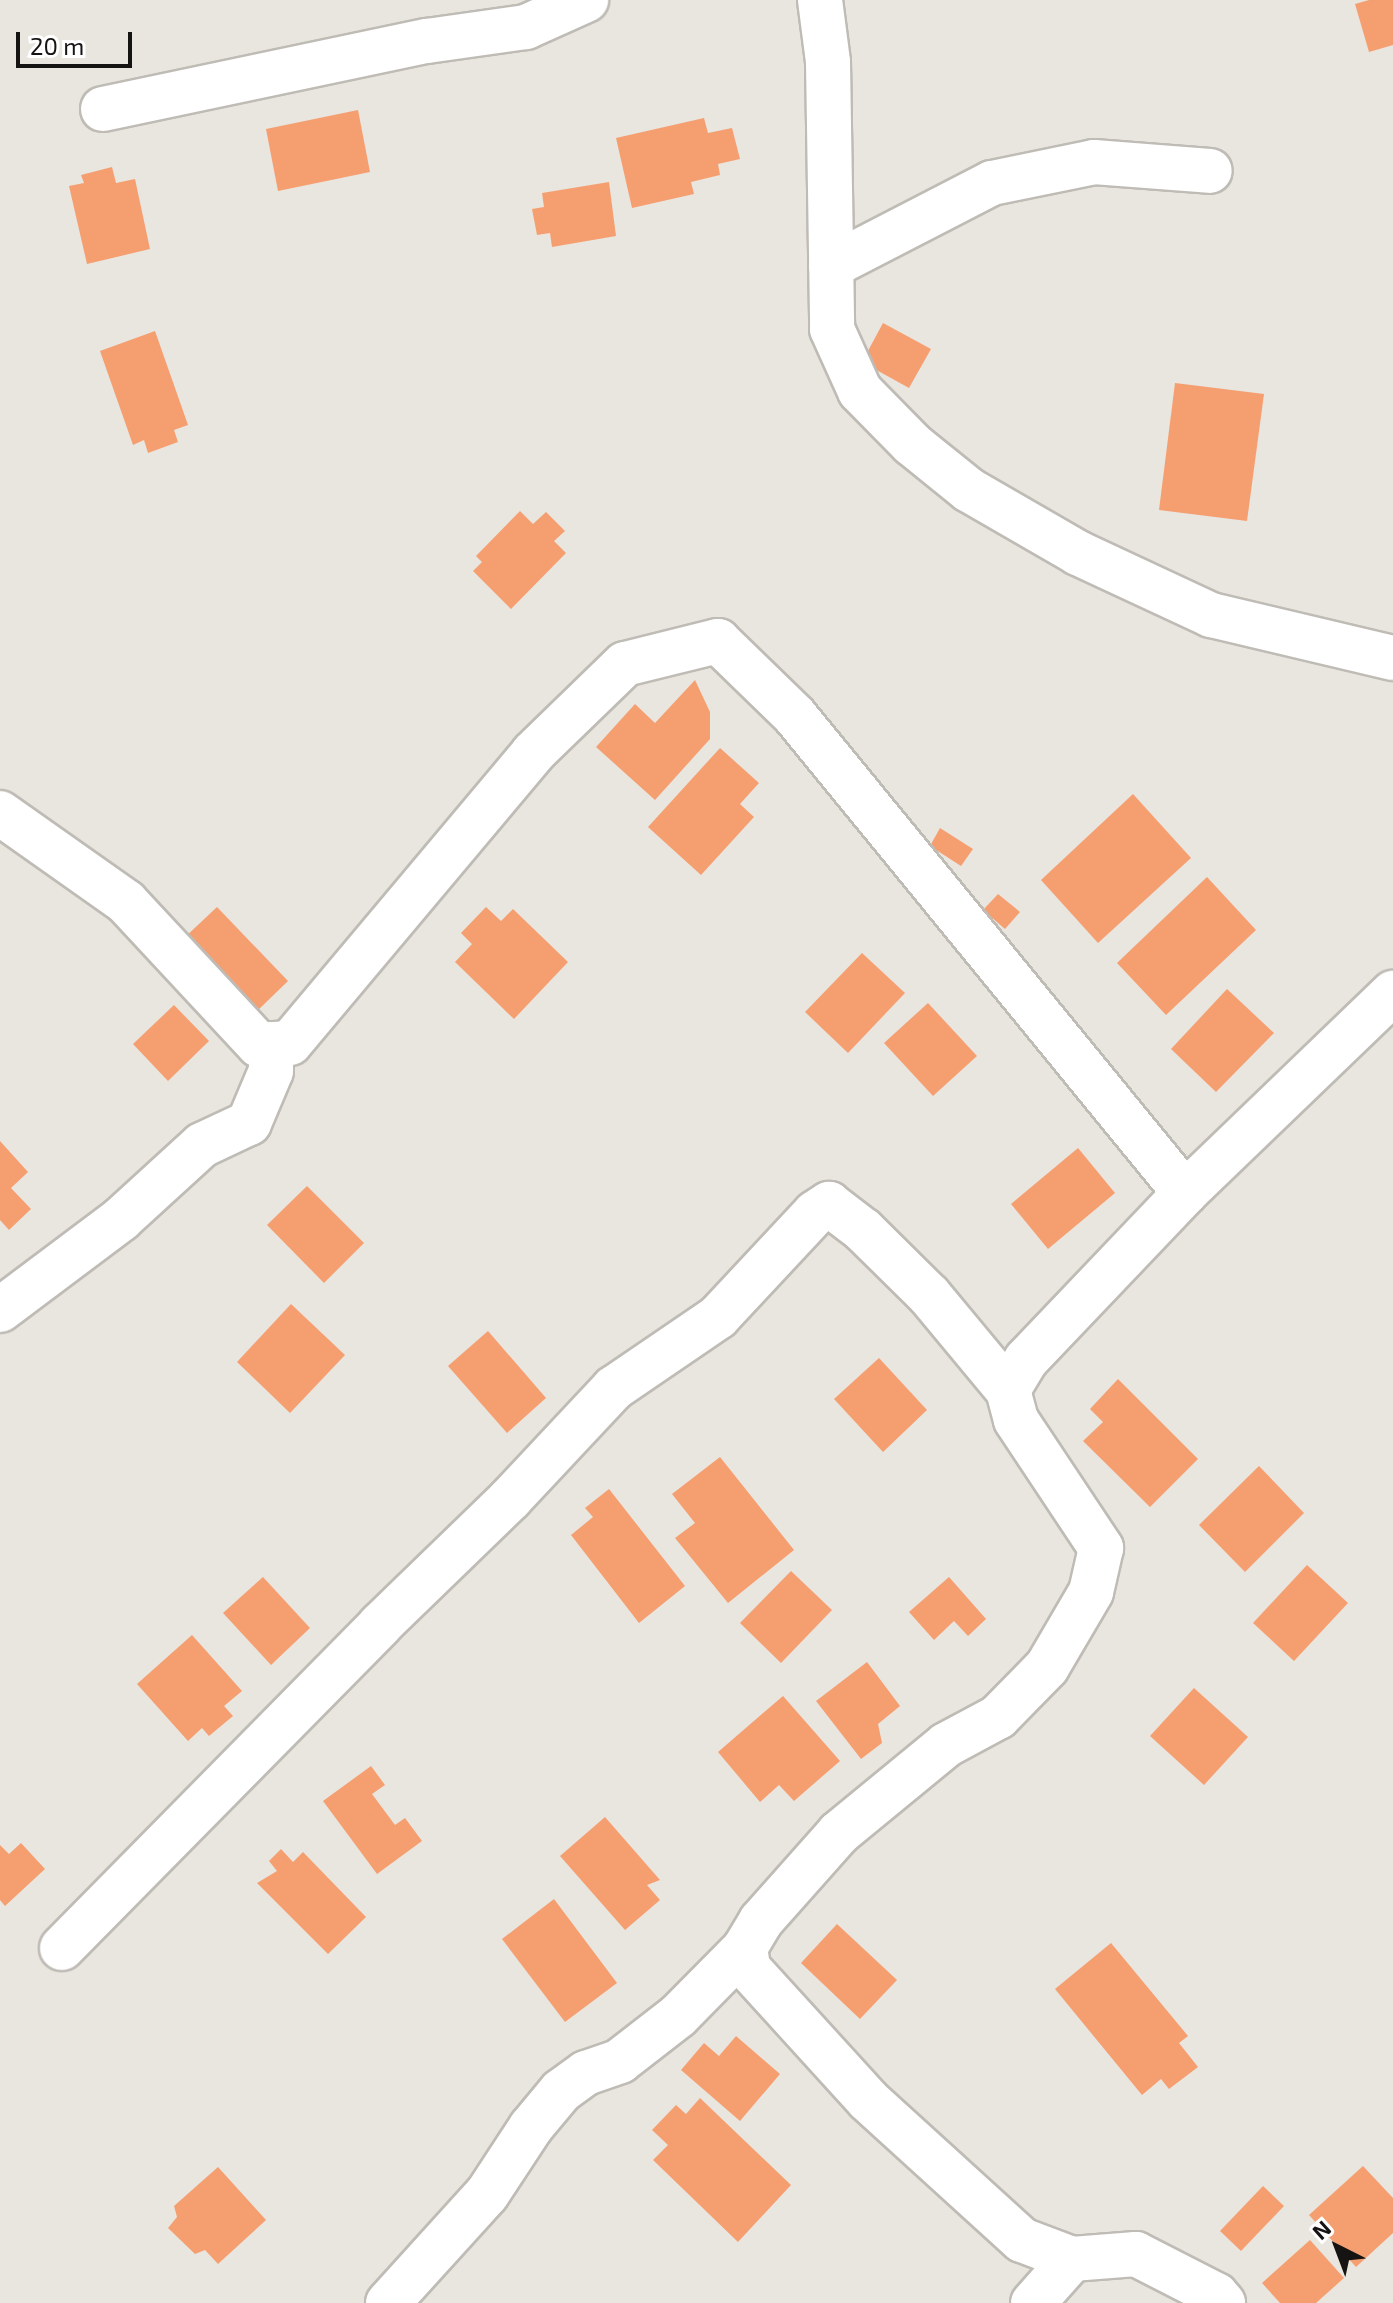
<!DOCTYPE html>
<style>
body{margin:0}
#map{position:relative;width:1393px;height:2303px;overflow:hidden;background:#e9e5df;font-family:"Exo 2",sans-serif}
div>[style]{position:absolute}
.building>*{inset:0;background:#f59f71}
.roads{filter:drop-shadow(2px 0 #bfbbb5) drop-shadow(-2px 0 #bfbbb5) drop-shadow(0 2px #bfbbb5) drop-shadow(0 -2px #bfbbb5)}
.minor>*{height:44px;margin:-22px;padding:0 22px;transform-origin:22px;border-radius:22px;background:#fff}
span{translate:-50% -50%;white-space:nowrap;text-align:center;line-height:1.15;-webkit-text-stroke:6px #fff;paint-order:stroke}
.north{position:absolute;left:1297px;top:2207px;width:80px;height:80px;-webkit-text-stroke:6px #fff;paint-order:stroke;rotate:318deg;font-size:22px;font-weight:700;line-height:32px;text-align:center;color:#161412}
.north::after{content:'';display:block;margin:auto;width:28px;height:36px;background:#161412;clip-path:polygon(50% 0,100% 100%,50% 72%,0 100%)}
.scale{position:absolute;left:16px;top:32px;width:116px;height:36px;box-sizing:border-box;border:4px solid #161412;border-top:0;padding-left:10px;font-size:24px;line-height:28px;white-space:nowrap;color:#161412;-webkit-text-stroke:6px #fff;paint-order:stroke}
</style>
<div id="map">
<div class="building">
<i style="clip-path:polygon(1369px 0,1393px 0,1393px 45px,1369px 52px,1355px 4px)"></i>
<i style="clip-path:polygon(358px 110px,370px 172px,278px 191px,266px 129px)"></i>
<i style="clip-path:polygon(704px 118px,708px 133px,732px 128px,740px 159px,718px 164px,720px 175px,691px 182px,694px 194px,632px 208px,616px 138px)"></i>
<i style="clip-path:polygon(112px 167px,116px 183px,135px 179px,150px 249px,87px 264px,69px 186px,84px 183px,81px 175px)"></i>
<i style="clip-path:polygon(609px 182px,616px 236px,552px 247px,550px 233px,537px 235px,532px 209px,544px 207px,542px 193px)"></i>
<i style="clip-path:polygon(883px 323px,931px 349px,909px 388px,862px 362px)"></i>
<i style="clip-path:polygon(155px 331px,188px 425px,174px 430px,178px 442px,148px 453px,144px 440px,133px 445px,100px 351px)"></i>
<i style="clip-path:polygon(1175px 383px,1264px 394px,1247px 521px,1159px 510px)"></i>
<i style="clip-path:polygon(520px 511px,533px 524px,546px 512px,565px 531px,554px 541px,566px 553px,511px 609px,473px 571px,482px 562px,476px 556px)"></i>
<i style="clip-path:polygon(695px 680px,710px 712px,710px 739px,655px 800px,596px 747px,635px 704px,655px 723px)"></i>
<i style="clip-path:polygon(720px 748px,759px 783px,740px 804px,754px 817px,701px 875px,648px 827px)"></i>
<i style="clip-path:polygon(1133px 794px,1191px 858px,1098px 943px,1041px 880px)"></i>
<i style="clip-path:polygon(940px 828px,973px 849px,961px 866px,930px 846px)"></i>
<i style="clip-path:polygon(1207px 877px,1256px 930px,1166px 1015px,1117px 963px)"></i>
<i style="clip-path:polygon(998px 894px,1020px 912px,1005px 929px,983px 910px)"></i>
<i style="clip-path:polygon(217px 907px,288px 981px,255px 1013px,183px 939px)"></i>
<i style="clip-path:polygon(486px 907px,501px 921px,513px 909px,568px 962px,514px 1019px,455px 962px,472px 944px,461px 933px)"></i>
<i style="clip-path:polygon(862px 953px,905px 993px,848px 1053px,805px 1012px)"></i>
<i style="clip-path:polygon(1227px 989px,1274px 1033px,1216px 1092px,1171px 1049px)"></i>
<i style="clip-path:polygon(928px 1003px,977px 1056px,933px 1096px,884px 1043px)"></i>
<i style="clip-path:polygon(174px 1005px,209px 1041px,168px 1081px,133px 1044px)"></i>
<i style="clip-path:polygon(0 1141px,28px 1172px,11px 1188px,31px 1209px,9px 1230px,0 1220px)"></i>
<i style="clip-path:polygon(1078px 1148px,1115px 1193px,1048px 1249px,1011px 1204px)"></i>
<i style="clip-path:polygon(307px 1186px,364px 1243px,324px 1283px,267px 1225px)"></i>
<i style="clip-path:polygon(291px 1304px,345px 1355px,290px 1413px,237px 1362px)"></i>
<i style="clip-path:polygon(488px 1331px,546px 1398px,507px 1433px,448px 1366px)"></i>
<i style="clip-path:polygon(879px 1358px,927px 1410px,883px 1452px,834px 1399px)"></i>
<i style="clip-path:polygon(1118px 1379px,1198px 1459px,1150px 1507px,1083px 1441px,1103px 1422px,1090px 1409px)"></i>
<i style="clip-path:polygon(720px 1457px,794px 1550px,728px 1603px,675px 1538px,695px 1523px,672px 1494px)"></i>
<i style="clip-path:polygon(1259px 1466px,1304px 1513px,1245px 1572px,1199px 1525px)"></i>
<i style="clip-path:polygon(609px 1489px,685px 1586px,639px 1623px,571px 1535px,593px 1517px,585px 1508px)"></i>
<i style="clip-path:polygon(1307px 1565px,1348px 1603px,1294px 1661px,1253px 1623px)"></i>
<i style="clip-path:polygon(791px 1571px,832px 1610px,781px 1663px,740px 1623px)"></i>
<i style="clip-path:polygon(263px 1577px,310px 1628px,271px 1665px,223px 1613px)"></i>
<i style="clip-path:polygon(949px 1577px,986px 1619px,968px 1636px,954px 1621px,934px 1640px,909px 1612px)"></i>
<i style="clip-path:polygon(192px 1635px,242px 1691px,224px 1706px,233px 1716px,209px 1736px,202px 1728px,188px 1741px,137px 1684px)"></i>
<i style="clip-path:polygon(867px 1662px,900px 1706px,878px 1724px,882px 1743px,861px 1759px,816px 1701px)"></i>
<i style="clip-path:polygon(1194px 1688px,1248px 1737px,1204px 1785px,1150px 1736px)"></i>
<i style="clip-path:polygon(783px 1696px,840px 1761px,794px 1801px,779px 1785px,760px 1802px,718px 1752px)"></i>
<i style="clip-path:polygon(371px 1766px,385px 1785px,372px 1794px,395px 1825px,405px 1818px,422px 1841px,377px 1874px,323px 1801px)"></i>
<i style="clip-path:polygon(605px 1817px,660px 1880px,647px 1885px,660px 1900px,625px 1930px,560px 1856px)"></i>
<i style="clip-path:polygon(21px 1843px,45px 1869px,5px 1906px,0 1900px,0 1845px,9px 1854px)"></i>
<i style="clip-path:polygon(281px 1849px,293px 1862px,303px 1852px,366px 1917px,328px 1954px,257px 1883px,277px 1871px,269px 1861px)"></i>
<i style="clip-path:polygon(554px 1899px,617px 1983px,565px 2022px,502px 1939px)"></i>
<i style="clip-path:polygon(837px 1924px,897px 1980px,860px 2019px,801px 1963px)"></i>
<i style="clip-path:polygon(1111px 1943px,1188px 2036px,1179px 2043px,1198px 2067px,1169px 2089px,1161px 2079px,1142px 2095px,1055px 1989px)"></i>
<i style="clip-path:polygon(736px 2036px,780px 2074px,740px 2121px,681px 2070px,704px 2043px,719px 2056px)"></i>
<i style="clip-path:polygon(700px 2098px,791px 2185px,738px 2242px,653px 2160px,668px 2145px,652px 2130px,676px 2105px,686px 2114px)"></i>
<i style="clip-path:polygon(1363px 2166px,1393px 2198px,1393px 2233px,1356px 2267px,1309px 2215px)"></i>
<i style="clip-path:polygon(218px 2167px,266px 2220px,218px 2264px,205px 2250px,195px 2254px,168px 2228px,177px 2217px,174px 2206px)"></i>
<i style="clip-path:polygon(1263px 2186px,1284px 2206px,1241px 2251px,1220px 2231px)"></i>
<i style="clip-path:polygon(1310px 2240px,1344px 2278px,1316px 2303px,1280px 2303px,1262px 2283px)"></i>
</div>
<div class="roads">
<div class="minor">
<i style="left:820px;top:0;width:63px;rotate:82.6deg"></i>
<i style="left:828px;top:62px;width:267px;rotate:89.1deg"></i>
<i style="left:832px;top:329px;width:68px;rotate:65.7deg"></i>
<i style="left:860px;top:391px;width:74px;rotate:45.5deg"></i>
<i style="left:912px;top:444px;width:73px;rotate:38.9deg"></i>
<i style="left:969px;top:490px;width:126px;rotate:30deg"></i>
<i style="left:1078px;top:553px;width:147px;rotate:25deg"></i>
<i style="left:1211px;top:615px;width:187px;rotate:13.3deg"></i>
<i style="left:103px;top:109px;width:331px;rotate:-11.9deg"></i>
<i style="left:427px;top:41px;width:100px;rotate:-8deg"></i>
<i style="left:526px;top:27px;width:66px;rotate:-24.2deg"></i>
<i style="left:831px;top:266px;width:181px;rotate:-27.3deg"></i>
<i style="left:992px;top:183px;width:104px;rotate:-11.6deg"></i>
<i style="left:1094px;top:162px;width:116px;rotate:4.4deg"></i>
<i style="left:0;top:813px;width:154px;rotate:35.2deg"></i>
<i style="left:126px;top:902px;width:195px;rotate:47.1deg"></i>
<i style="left:259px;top:1045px;width:31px;rotate:-4deg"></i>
<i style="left:290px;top:1043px;width:378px;rotate:-50deg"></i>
<i style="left:533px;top:753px;width:128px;rotate:-44.1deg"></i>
<i style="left:625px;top:664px;width:96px;rotate:-13.9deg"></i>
<i style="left:718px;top:641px;width:107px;rotate:44.2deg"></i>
<i style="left:795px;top:716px;width:616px;rotate:50.73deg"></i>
<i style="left:1185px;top:1193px;width:289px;rotate:-43.9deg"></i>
<i style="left:1185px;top:1193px;width:231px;rotate:133.6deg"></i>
<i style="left:1026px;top:1360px;width:35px;rotate:121deg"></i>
<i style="left:1008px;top:1390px;width:31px;rotate:75deg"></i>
<i style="left:1016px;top:1420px;width:154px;rotate:56.4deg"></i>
<i style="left:1101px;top:1548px;width:45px;rotate:102.8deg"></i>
<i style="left:1091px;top:1592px;width:87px;rotate:120.4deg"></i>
<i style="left:1047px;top:1667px;width:70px;rotate:134.4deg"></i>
<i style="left:998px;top:1717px;width:59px;rotate:151.7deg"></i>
<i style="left:946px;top:1745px;width:139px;rotate:140.6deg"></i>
<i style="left:839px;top:1833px;width:118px;rotate:131.6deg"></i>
<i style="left:761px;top:1921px;width:31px;rotate:121deg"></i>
<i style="left:745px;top:1948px;width:20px;rotate:81deg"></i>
<i style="left:748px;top:1968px;width:178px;rotate:47.7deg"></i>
<i style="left:868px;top:2100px;width:208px;rotate:42.3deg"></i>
<i style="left:1022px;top:2240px;width:53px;rotate:20.8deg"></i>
<i style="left:1072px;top:2259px;width:64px;rotate:-4.5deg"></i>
<i style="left:1136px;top:2254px;width:90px;rotate:27.1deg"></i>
<i style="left:1216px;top:2295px;width:11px;rotate:49deg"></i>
<i style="left:0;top:1310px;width:151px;rotate:-36.9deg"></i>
<i style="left:121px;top:1219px;width:110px;rotate:-42.4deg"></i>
<i style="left:202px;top:1145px;width:52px;rotate:-25.1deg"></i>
<i style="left:249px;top:1123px;width:56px;rotate:-67.1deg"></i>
<i style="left:271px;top:1071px;width:27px;rotate:-90deg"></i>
<i style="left:62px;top:1948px;width:453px;rotate:-45.4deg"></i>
<i style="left:380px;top:1625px;width:181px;rotate:-44.1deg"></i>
<i style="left:510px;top:1499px;width:152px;rotate:-46.9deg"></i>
<i style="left:614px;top:1388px;width:126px;rotate:-34.3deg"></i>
<i style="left:718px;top:1317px;width:142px;rotate:-47deg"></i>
<i style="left:815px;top:1213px;width:17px;rotate:-33deg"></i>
<i style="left:829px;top:1204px;width:43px;rotate:37.4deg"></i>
<i style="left:863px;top:1230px;width:93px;rotate:44.6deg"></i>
<i style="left:929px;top:1295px;width:124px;rotate:50.3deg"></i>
<i style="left:388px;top:2303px;width:147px;rotate:-47.8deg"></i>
<i style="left:487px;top:2194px;width:80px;rotate:-56.7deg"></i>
<i style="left:531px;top:2127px;width:47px;rotate:-50.2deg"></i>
<i style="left:561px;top:2091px;width:31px;rotate:-36deg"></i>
<i style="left:586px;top:2073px;width:36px;rotate:-19deg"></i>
<i style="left:620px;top:2061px;width:73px;rotate:-37.8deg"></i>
<i style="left:678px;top:2016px;width:95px;rotate:-45.4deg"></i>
<i style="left:1033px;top:2303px;width:59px;rotate:-48.4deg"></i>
</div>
</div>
<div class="north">N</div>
<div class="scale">20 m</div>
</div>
